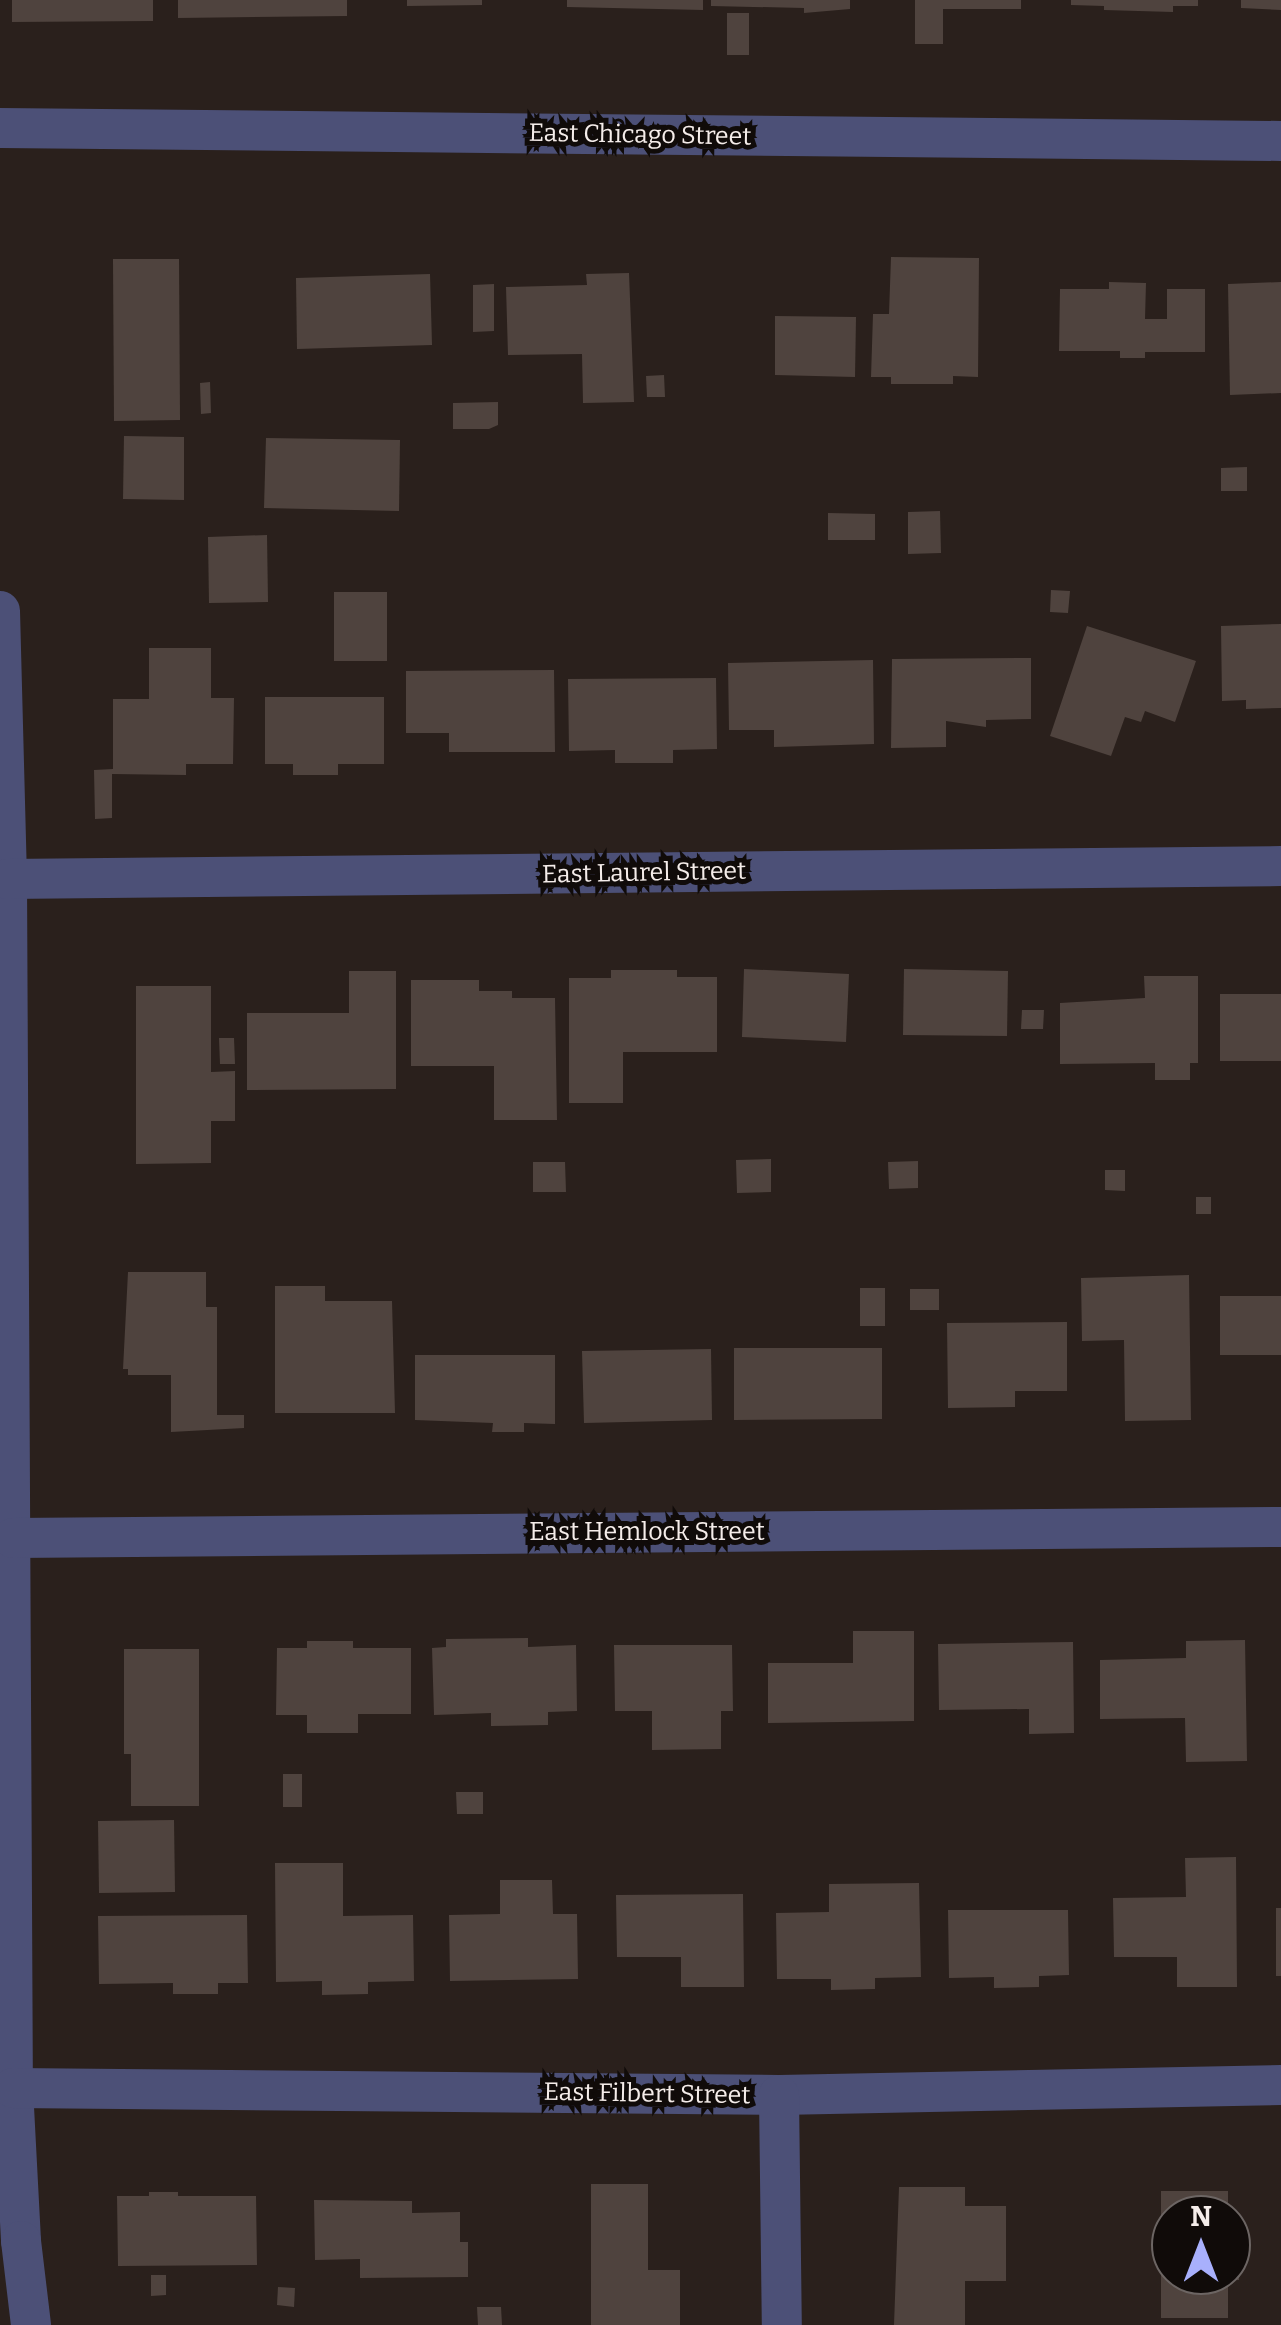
<!DOCTYPE html>
<style>
body{margin:0}
#map{position:relative;width:1281px;height:2325px;overflow:hidden;background:#2a201c;font-family:Bitter,serif}
div>[style]{position:absolute}
.building>*{inset:0;background:#4f433e}
.street>*{height:40px;margin:-20px;padding:0 20px;transform-origin:20px;border-radius:20px;background:#4c5077}
span{translate:-50% -50%;white-space:nowrap;text-align:center;line-height:1.15;-webkit-text-stroke:10px #100b09;paint-order:stroke}
.street-label{font-size:25px;color:#f5edea}
.north{position:absolute;left:1151px;top:2195px;width:100px;height:100px;box-sizing:border-box;background:#100b09;border:2px solid #6c6563;border-radius:50%;rotate:0deg;font-size:28px;font-weight:700;line-height:40px;text-align:center;color:#f5edea}
.north::after{content:'';display:block;margin:auto;width:35px;height:45px;background:#a8b0fc;clip-path:polygon(50% 0,100% 100%,50% 72%,0 100%)}
</style>
<div id="map">
<div class="building">
<i style="clip-path:polygon(12px 0,153px 0,153px 21px,12px 22px)"></i>
<i style="clip-path:polygon(178px 0,347px 0,347px 16px,178px 18px)"></i>
<i style="clip-path:polygon(407px 0,482px 0,482px 5px,407px 6px)"></i>
<i style="clip-path:polygon(567px 0,703px 0,703px 10px,567px 7px)"></i>
<i style="clip-path:polygon(711px 0,850px 0,850px 9px,804px 13px,804px 8px,711px 6px)"></i>
<i style="clip-path:polygon(915px 0,1021px 0,1021px 9px,943px 9px,943px 44px,915px 44px)"></i>
<i style="clip-path:polygon(1071px 0,1198px 0,1198px 6px,1173px 6px,1173px 12px,1104px 10px,1104px 6px,1071px 5px)"></i>
<i style="clip-path:polygon(1241px 0,1281px 0,1281px 10px,1241px 8px)"></i>
<i style="clip-path:polygon(727px 13px,749px 13px,749px 55px,727px 55px)"></i>
<i style="clip-path:polygon(891px 257px,979px 258px,978px 377px,953px 376px,953px 384px,891px 384px,891px 377px,871px 377px,873px 314px,889px 314px)"></i>
<i style="clip-path:polygon(113px 259px,179px 259px,180px 420px,114px 421px)"></i>
<i style="clip-path:polygon(629px 273px,634px 402px,583px 403px,582px 354px,508px 355px,506px 287px,587px 285px,586px 274px)"></i>
<i style="clip-path:polygon(430px 274px,432px 345px,297px 349px,296px 278px)"></i>
<i style="clip-path:polygon(1109px 282px,1146px 283px,1145px 319px,1167px 319px,1167px 289px,1205px 289px,1205px 352px,1145px 352px,1145px 358px,1120px 358px,1120px 351px,1059px 351px,1060px 289px,1109px 289px)"></i>
<i style="clip-path:polygon(1281px 282px,1281px 393px,1230px 395px,1228px 284px)"></i>
<i style="clip-path:polygon(494px 284px,494px 331px,473px 332px,473px 285px)"></i>
<i style="clip-path:polygon(775px 316px,856px 317px,855px 377px,775px 375px)"></i>
<i style="clip-path:polygon(664px 375px,665px 397px,647px 397px,646px 376px)"></i>
<i style="clip-path:polygon(210px 382px,211px 413px,201px 414px,200px 383px)"></i>
<i style="clip-path:polygon(498px 402px,498px 425px,489px 429px,453px 429px,453px 403px)"></i>
<i style="clip-path:polygon(124px 436px,184px 437px,184px 500px,123px 499px)"></i>
<i style="clip-path:polygon(266px 438px,400px 440px,399px 511px,264px 508px)"></i>
<i style="clip-path:polygon(1247px 467px,1247px 491px,1221px 491px,1221px 468px)"></i>
<i style="clip-path:polygon(940px 511px,941px 553px,908px 554px,908px 512px)"></i>
<i style="clip-path:polygon(828px 513px,875px 514px,875px 540px,828px 540px)"></i>
<i style="clip-path:polygon(267px 535px,268px 602px,209px 603px,208px 537px)"></i>
<i style="clip-path:polygon(1051px 590px,1070px 591px,1068px 613px,1050px 612px)"></i>
<i style="clip-path:polygon(334px 592px,387px 592px,387px 661px,334px 661px)"></i>
<i style="clip-path:polygon(1281px 624px,1281px 708px,1246px 709px,1246px 700px,1222px 701px,1221px 626px)"></i>
<i style="clip-path:polygon(1087px 626px,1196px 661px,1175px 722px,1145px 711px,1141px 722px,1125px 717px,1111px 756px,1050px 736px)"></i>
<i style="clip-path:polygon(149px 648px,211px 648px,211px 698px,234px 698px,233px 764px,186px 764px,186px 775px,112px 774px,112px 818px,95px 819px,94px 770px,113px 769px,113px 699px,149px 699px)"></i>
<i style="clip-path:polygon(1031px 658px,1031px 719px,986px 720px,986px 727px,946px 721px,946px 747px,891px 748px,892px 659px)"></i>
<i style="clip-path:polygon(873px 660px,874px 744px,774px 747px,774px 730px,729px 730px,728px 663px)"></i>
<i style="clip-path:polygon(554px 670px,555px 752px,449px 752px,449px 733px,406px 733px,406px 671px)"></i>
<i style="clip-path:polygon(716px 678px,717px 749px,673px 750px,673px 763px,615px 763px,615px 750px,569px 751px,568px 679px)"></i>
<i style="clip-path:polygon(265px 697px,384px 697px,384px 764px,338px 764px,338px 775px,293px 775px,293px 764px,265px 764px)"></i>
<i style="clip-path:polygon(744px 969px,849px 974px,846px 1042px,742px 1037px)"></i>
<i style="clip-path:polygon(904px 969px,1008px 971px,1007px 1036px,903px 1035px)"></i>
<i style="clip-path:polygon(611px 970px,677px 970px,677px 977px,717px 977px,717px 1052px,623px 1052px,623px 1103px,569px 1103px,569px 978px,611px 978px)"></i>
<i style="clip-path:polygon(349px 971px,396px 971px,396px 1089px,247px 1090px,247px 1013px,349px 1013px)"></i>
<i style="clip-path:polygon(1144px 976px,1198px 976px,1198px 1063px,1190px 1063px,1190px 1080px,1155px 1080px,1155px 1063px,1060px 1064px,1060px 1003px,1145px 998px)"></i>
<i style="clip-path:polygon(411px 980px,479px 980px,479px 991px,512px 991px,512px 998px,555px 998px,557px 1120px,494px 1120px,494px 1066px,411px 1066px)"></i>
<i style="clip-path:polygon(136px 986px,211px 986px,211px 1072px,235px 1071px,235px 1121px,211px 1121px,211px 1163px,136px 1164px)"></i>
<i style="clip-path:polygon(1220px 994px,1281px 994px,1281px 1061px,1220px 1061px)"></i>
<i style="clip-path:polygon(1022px 1010px,1044px 1010px,1043px 1029px,1021px 1029px)"></i>
<i style="clip-path:polygon(219px 1038px,234px 1038px,235px 1064px,220px 1064px)"></i>
<i style="clip-path:polygon(771px 1159px,771px 1192px,737px 1193px,736px 1160px)"></i>
<i style="clip-path:polygon(918px 1161px,918px 1188px,889px 1189px,888px 1162px)"></i>
<i style="clip-path:polygon(533px 1162px,565px 1162px,566px 1192px,533px 1192px)"></i>
<i style="clip-path:polygon(1105px 1170px,1125px 1170px,1125px 1191px,1105px 1190px)"></i>
<i style="clip-path:polygon(1196px 1197px,1211px 1197px,1211px 1214px,1196px 1214px)"></i>
<i style="clip-path:polygon(128px 1272px,206px 1272px,206px 1307px,217px 1307px,217px 1415px,244px 1415px,244px 1428px,171px 1432px,171px 1375px,128px 1375px,128px 1369px,123px 1369px)"></i>
<i style="clip-path:polygon(1189px 1275px,1191px 1420px,1125px 1421px,1124px 1340px,1082px 1341px,1081px 1278px)"></i>
<i style="clip-path:polygon(275px 1286px,325px 1286px,325px 1301px,392px 1301px,395px 1413px,275px 1413px)"></i>
<i style="clip-path:polygon(860px 1288px,885px 1288px,885px 1326px,860px 1326px)"></i>
<i style="clip-path:polygon(910px 1289px,939px 1289px,939px 1310px,910px 1310px)"></i>
<i style="clip-path:polygon(1220px 1296px,1281px 1296px,1281px 1355px,1220px 1355px)"></i>
<i style="clip-path:polygon(1067px 1322px,1067px 1391px,1015px 1391px,1015px 1407px,948px 1408px,947px 1323px)"></i>
<i style="clip-path:polygon(734px 1348px,882px 1348px,882px 1419px,734px 1420px)"></i>
<i style="clip-path:polygon(711px 1349px,712px 1420px,584px 1423px,582px 1351px)"></i>
<i style="clip-path:polygon(415px 1355px,555px 1355px,555px 1424px,524px 1423px,524px 1432px,492px 1432px,493px 1423px,415px 1420px)"></i>
<i style="clip-path:polygon(853px 1631px,914px 1631px,914px 1721px,768px 1723px,768px 1663px,853px 1663px)"></i>
<i style="clip-path:polygon(528px 1638px,528px 1647px,576px 1645px,577px 1711px,548px 1712px,548px 1725px,491px 1726px,491px 1713px,434px 1715px,432px 1648px,446px 1647px,446px 1639px)"></i>
<i style="clip-path:polygon(1245px 1640px,1247px 1761px,1186px 1762px,1185px 1718px,1100px 1719px,1100px 1660px,1186px 1658px,1186px 1641px)"></i>
<i style="clip-path:polygon(307px 1641px,353px 1641px,353px 1648px,411px 1648px,411px 1714px,358px 1714px,358px 1733px,307px 1733px,307px 1715px,276px 1715px,277px 1648px,307px 1648px)"></i>
<i style="clip-path:polygon(1073px 1642px,1074px 1733px,1029px 1734px,1029px 1709px,939px 1710px,938px 1644px)"></i>
<i style="clip-path:polygon(614px 1645px,732px 1645px,733px 1711px,721px 1711px,721px 1749px,652px 1750px,652px 1711px,615px 1711px)"></i>
<i style="clip-path:polygon(124px 1649px,199px 1649px,199px 1806px,131px 1806px,131px 1754px,124px 1754px)"></i>
<i style="clip-path:polygon(283px 1774px,302px 1774px,302px 1807px,283px 1807px)"></i>
<i style="clip-path:polygon(456px 1792px,483px 1792px,483px 1814px,457px 1814px)"></i>
<i style="clip-path:polygon(174px 1820px,175px 1892px,99px 1893px,98px 1821px)"></i>
<i style="clip-path:polygon(1236px 1857px,1237px 1987px,1177px 1987px,1177px 1957px,1114px 1957px,1113px 1898px,1186px 1897px,1185px 1858px)"></i>
<i style="clip-path:polygon(275px 1863px,343px 1863px,343px 1916px,413px 1915px,414px 1981px,368px 1982px,368px 1994px,322px 1995px,322px 1981px,276px 1982px)"></i>
<i style="clip-path:polygon(500px 1880px,552px 1880px,553px 1914px,577px 1914px,578px 1979px,450px 1981px,449px 1915px,500px 1914px)"></i>
<i style="clip-path:polygon(919px 1883px,921px 1977px,875px 1978px,875px 1989px,831px 1990px,831px 1979px,777px 1979px,776px 1913px,829px 1912px,829px 1884px)"></i>
<i style="clip-path:polygon(743px 1894px,744px 1987px,681px 1987px,681px 1957px,617px 1957px,616px 1895px)"></i>
<i style="clip-path:polygon(1276px 1908px,1281px 1908px,1281px 1976px,1276px 1976px)"></i>
<i style="clip-path:polygon(948px 1910px,1068px 1910px,1069px 1975px,1039px 1976px,1039px 1987px,994px 1988px,994px 1977px,949px 1978px)"></i>
<i style="clip-path:polygon(247px 1915px,248px 1983px,218px 1983px,218px 1994px,173px 1994px,173px 1983px,99px 1984px,98px 1916px)"></i>
<i style="clip-path:polygon(591px 2184px,648px 2184px,648px 2270px,680px 2270px,680px 2325px,591px 2325px)"></i>
<i style="clip-path:polygon(899px 2187px,965px 2187px,965px 2206px,1006px 2206px,1006px 2281px,965px 2281px,965px 2325px,894px 2325px)"></i>
<i style="clip-path:polygon(1161px 2191px,1228px 2191px,1228px 2215px,1171px 2215px,1171px 2275px,1231px 2275px,1231px 2236px,1239px 2235px,1239px 2280px,1228px 2280px,1228px 2318px,1161px 2318px)"></i>
<i style="clip-path:polygon(149px 2192px,178px 2192px,178px 2196px,256px 2196px,257px 2265px,118px 2266px,117px 2196px,149px 2196px)"></i>
<i style="clip-path:polygon(314px 2200px,412px 2201px,412px 2213px,460px 2212px,460px 2242px,468px 2242px,468px 2277px,360px 2278px,360px 2259px,315px 2260px)"></i>
<i style="clip-path:polygon(151px 2275px,166px 2275px,166px 2295px,151px 2296px)"></i>
<i style="clip-path:polygon(278px 2287px,295px 2288px,294px 2307px,277px 2305px)"></i>
<i style="clip-path:polygon(477px 2307px,501px 2307px,502px 2325px,478px 2325px)"></i>
</div>
<div class="street">
<i style="left:0;top:128px;width:1281px;rotate:0.58deg"></i>
<i style="left:0;top:611px;width:268px;rotate:88.5deg"></i>
<i style="left:7px;top:879px;width:1209px;rotate:89.72deg"></i>
<i style="left:13px;top:2088px;width:153px;rotate:87deg"></i>
<i style="left:21px;top:2241px;width:85px;rotate:83.2deg"></i>
<i style="left:7px;top:879px;width:1274px;rotate:-0.58deg"></i>
<i style="left:13px;top:1538px;width:1268px;rotate:-0.5deg"></i>
<i style="left:13px;top:2088px;width:766px;rotate:0.52deg"></i>
<i style="left:779px;top:2095px;width:502px;rotate:-1.14deg"></i>
<i style="left:779px;top:2095px;width:230px;rotate:89.3deg"></i>
</div>
<div class="street-label">
<span style="left:640px;top:135px;rotate:1deg">East Chicago Street</span>
<span style="left:644px;top:873px;rotate:-1deg">East Laurel Street</span>
<span style="left:647px;top:1532px">East Hemlock Street</span>
<span style="left:647px;top:2094px;rotate:1deg">East Filbert Street</span>
</div>
<div class="north">N</div>
</div>
